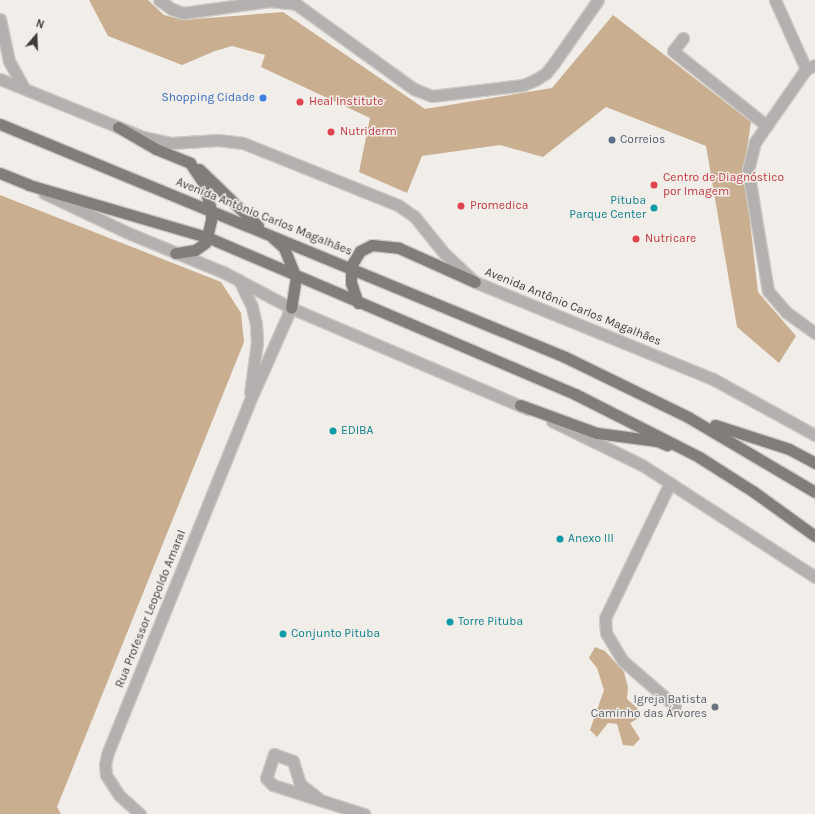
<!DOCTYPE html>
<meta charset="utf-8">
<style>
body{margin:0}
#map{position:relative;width:815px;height:814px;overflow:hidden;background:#f1ede8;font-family:Karla,sans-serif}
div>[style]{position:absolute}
.forest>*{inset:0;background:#caae90}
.roads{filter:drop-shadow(1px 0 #cdcac5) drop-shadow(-1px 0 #cdcac5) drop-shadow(0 1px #cdcac5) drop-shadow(0 -1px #cdcac5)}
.minor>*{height:11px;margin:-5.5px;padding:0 5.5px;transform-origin:5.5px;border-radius:5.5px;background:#b3b0af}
.tertiary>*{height:11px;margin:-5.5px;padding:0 5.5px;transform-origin:5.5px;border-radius:5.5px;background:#b3b0af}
.primary>*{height:11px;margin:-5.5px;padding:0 5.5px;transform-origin:5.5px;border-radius:5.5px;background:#827d7b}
.dots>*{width:11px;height:11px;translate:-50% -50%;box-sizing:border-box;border:2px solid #f1ede8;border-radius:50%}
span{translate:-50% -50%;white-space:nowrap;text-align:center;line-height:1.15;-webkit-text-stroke:3px #f1ede8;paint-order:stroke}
.shop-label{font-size:12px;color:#366cbe}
.right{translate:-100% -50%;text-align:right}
.health-label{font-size:12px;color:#be3a42}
.left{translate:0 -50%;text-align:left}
.service-label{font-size:12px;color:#4e5e75}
.culture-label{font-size:12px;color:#0d838f}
.street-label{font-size:12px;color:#3e3c3a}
.worship-label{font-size:12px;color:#5b616d}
.north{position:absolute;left:16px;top:16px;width:40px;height:40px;-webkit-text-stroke:3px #f1ede8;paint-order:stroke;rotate:19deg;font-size:11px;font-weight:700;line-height:16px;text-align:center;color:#3e3c3a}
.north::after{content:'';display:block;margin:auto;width:14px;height:18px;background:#3e3c3a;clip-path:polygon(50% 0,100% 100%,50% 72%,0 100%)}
</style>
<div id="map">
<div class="forest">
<i style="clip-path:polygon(89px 0,148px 0,164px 15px,183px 20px,283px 12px,425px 109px,552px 88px,613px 15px,751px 122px,744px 169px,758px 292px,796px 336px,779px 363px,737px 327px,706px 146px,606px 107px,543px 157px,500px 145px,422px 156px,407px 193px,359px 172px,370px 118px,261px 67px,265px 55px,232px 46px,215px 51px,182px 65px,108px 36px)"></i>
<i style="clip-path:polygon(0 195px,221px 282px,241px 313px,244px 342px,57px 807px,61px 814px,0 814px)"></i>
<i style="clip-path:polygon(595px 647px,605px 651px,624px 672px,628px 687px,627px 699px,637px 708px,641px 717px,630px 723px,640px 739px,633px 746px,623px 745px,617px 724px,608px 723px,597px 737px,590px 730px,604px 690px,597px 668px,589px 658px)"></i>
</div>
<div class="roads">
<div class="minor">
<i style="left:159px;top:0;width:16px;rotate:35deg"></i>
<i style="left:172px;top:9px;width:12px;rotate:20deg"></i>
<i style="left:183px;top:13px;width:87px;rotate:-7.9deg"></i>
<i style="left:269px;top:1px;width:27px;rotate:6deg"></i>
<i style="left:294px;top:0;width:4px;rotate:63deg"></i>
<i style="left:296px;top:4px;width:145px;rotate:35.8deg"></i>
<i style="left:414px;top:89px;width:19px;rotate:21deg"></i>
<i style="left:432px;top:96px;width:92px;rotate:-6.9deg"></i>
<i style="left:523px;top:85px;width:13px;rotate:-23deg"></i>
<i style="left:535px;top:80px;width:13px;rotate:-32deg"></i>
<i style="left:546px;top:73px;width:13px;rotate:-51deg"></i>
<i style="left:554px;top:63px;width:77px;rotate:-55.1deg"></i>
<i style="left:775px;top:0;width:76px;rotate:65.8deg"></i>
<i style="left:683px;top:38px;width:16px;rotate:128deg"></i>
<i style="left:673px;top:51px;width:120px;rotate:38.6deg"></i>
<i style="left:806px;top:69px;width:89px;rotate:124.9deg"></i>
<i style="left:755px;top:142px;width:29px;rotate:104deg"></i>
<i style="left:748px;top:170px;width:123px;rotate:80.6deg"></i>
<i style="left:768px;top:291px;width:28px;rotate:49deg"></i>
<i style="left:786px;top:312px;width:36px;rotate:36deg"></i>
<i style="left:806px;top:69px;width:10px;rotate:-24deg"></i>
<i style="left:239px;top:280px;width:30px;rotate:64deg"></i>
<i style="left:252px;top:307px;width:17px;rotate:77deg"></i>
<i style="left:256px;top:324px;width:18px;rotate:87deg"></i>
<i style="left:257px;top:342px;width:51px;rotate:97.8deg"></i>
<i style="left:670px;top:483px;width:150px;rotate:115.7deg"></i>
<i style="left:605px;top:618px;width:15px;rotate:86deg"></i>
<i style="left:606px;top:633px;width:33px;rotate:59deg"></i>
<i style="left:623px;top:661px;width:69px;rotate:40.9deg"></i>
<i style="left:318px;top:798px;width:23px;rotate:-142deg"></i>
<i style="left:300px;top:784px;width:24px;rotate:-107deg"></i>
<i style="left:293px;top:761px;width:20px;rotate:-160deg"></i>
<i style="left:274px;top:754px;width:25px;rotate:108deg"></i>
<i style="left:266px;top:778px;width:10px;rotate:45deg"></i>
<i style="left:273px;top:785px;width:96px;rotate:17.7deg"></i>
<i style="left:140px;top:814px;width:28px;rotate:-138deg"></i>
<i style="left:119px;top:795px;width:24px;rotate:-123deg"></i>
<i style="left:106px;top:775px;width:11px;rotate:-95deg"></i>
<i style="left:105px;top:764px;width:12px;rotate:-76deg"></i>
<i style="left:108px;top:752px;width:374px;rotate:-68deg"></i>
<i style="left:248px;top:405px;width:106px;rotate:-66.1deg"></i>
</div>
<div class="tertiary">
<i style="left:0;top:19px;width:43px;rotate:77.9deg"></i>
<i style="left:9px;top:61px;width:31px;rotate:61deg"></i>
<i style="left:0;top:79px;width:154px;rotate:22.1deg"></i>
<i style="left:143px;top:137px;width:29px;rotate:12deg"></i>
<i style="left:171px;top:143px;width:47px;rotate:-3.7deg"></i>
<i style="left:218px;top:140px;width:25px;rotate:7deg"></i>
<i style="left:243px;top:143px;width:167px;rotate:21.8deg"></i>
<i style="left:398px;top:205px;width:19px;rotate:35deg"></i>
<i style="left:414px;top:216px;width:48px;rotate:51deg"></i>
<i style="left:444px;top:253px;width:42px;rotate:43.1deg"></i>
<i style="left:475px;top:282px;width:257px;rotate:22.2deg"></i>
<i style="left:713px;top:379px;width:116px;rotate:28.8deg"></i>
<i style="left:44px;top:193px;width:91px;rotate:25.4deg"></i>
<i style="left:126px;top:232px;width:107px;rotate:22.5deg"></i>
<i style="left:225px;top:273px;width:75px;rotate:27.9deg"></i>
<i style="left:291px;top:308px;width:258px;rotate:23.1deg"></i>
<i style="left:552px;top:421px;width:100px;rotate:26.1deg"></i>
<i style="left:642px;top:465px;width:206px;rotate:32.9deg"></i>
</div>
<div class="primary">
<i style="left:0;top:124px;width:611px;rotate:22.41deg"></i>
<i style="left:565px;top:357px;width:137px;rotate:26deg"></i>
<i style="left:688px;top:417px;width:147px;rotate:30.6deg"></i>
<i style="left:118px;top:127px;width:44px;rotate:30.1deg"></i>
<i style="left:156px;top:149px;width:37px;rotate:22deg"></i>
<i style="left:190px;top:163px;width:23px;rotate:56deg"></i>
<i style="left:203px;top:182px;width:29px;rotate:74deg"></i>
<i style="left:211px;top:210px;width:10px;rotate:90deg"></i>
<i style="left:211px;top:220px;width:17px;rotate:103deg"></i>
<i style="left:207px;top:237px;width:6px;rotate:108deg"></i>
<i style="left:205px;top:243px;width:12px;rotate:145deg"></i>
<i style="left:195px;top:250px;width:20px;rotate:171deg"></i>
<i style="left:199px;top:169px;width:82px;rotate:44deg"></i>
<i style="left:0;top:173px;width:31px;rotate:22deg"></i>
<i style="left:29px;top:185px;width:185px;rotate:16.3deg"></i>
<i style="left:207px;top:237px;width:400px;rotate:23.1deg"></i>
<i style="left:575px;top:394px;width:139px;rotate:26.9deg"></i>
<i style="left:699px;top:457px;width:65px;rotate:32.5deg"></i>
<i style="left:754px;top:492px;width:75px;rotate:35.8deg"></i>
<i style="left:273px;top:238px;width:15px;rotate:42deg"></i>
<i style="left:284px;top:248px;width:31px;rotate:68deg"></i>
<i style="left:296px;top:277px;width:31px;rotate:99deg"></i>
<i style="left:358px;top:303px;width:21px;rotate:-109deg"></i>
<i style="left:351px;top:283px;width:17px;rotate:-90deg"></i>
<i style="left:351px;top:266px;width:17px;rotate:-59deg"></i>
<i style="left:360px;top:251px;width:13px;rotate:-27deg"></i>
<i style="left:372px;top:245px;width:27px;rotate:6deg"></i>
<i style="left:399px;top:248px;width:83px;rotate:24.1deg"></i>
<i style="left:520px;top:405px;width:82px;rotate:20deg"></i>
<i style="left:597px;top:433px;width:61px;rotate:7.6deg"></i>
<i style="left:657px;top:441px;width:11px;rotate:22deg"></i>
<i style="left:715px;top:425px;width:78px;rotate:18deg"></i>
<i style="left:789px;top:449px;width:30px;rotate:28deg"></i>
</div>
</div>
<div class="dots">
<i style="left:263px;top:98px;background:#3f7fe0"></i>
<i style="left:300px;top:102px;background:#e0444e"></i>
<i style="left:331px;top:132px;background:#e0444e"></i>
<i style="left:612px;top:140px;background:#5c6f8a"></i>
<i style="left:654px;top:185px;background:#e0444e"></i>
<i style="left:461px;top:206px;background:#e0444e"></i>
<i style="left:654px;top:208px;background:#0f9aa8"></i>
<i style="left:636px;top:239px;background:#e0444e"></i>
<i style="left:333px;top:431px;background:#0f9aa8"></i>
<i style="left:560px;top:539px;background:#0f9aa8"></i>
<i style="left:450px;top:622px;background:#0f9aa8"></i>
<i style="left:283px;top:634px;background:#0f9aa8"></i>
<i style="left:715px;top:707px;background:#6b7280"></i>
</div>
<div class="shop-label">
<span class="right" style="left:255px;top:98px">Shopping Cidade</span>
</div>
<div class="health-label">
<span class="left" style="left:309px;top:102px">Heal Institute</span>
<span class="left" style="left:340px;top:132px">Nutriderm</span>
<span class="left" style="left:663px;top:185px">Centro de Diagnóstico<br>por Imagem</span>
<span class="left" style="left:470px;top:206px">Promedica</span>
<span class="left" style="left:645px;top:239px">Nutricare</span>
</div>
<div class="service-label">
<span class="left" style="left:620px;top:140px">Correios</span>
</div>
<div class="culture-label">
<span class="right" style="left:646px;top:208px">Pituba<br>Parque Center</span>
<span class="left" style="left:341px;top:431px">EDIBA</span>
<span class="left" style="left:568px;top:539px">Anexo III</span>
<span class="left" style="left:458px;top:622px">Torre Pituba</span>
<span class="left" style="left:291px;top:634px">Conjunto Pituba</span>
</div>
<div class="street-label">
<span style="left:264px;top:217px;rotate:22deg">Avenida Antônio Carlos Magalhães</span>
<span style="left:573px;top:307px;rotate:22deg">Avenida Antônio Carlos Magalhães</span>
<span style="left:151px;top:609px;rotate:-68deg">Rua Professor Leopoldo Amaral</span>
</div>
<div class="worship-label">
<span class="right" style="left:707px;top:707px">Igreja Batista<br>Caminho das Árvores</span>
</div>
<div class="north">N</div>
</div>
